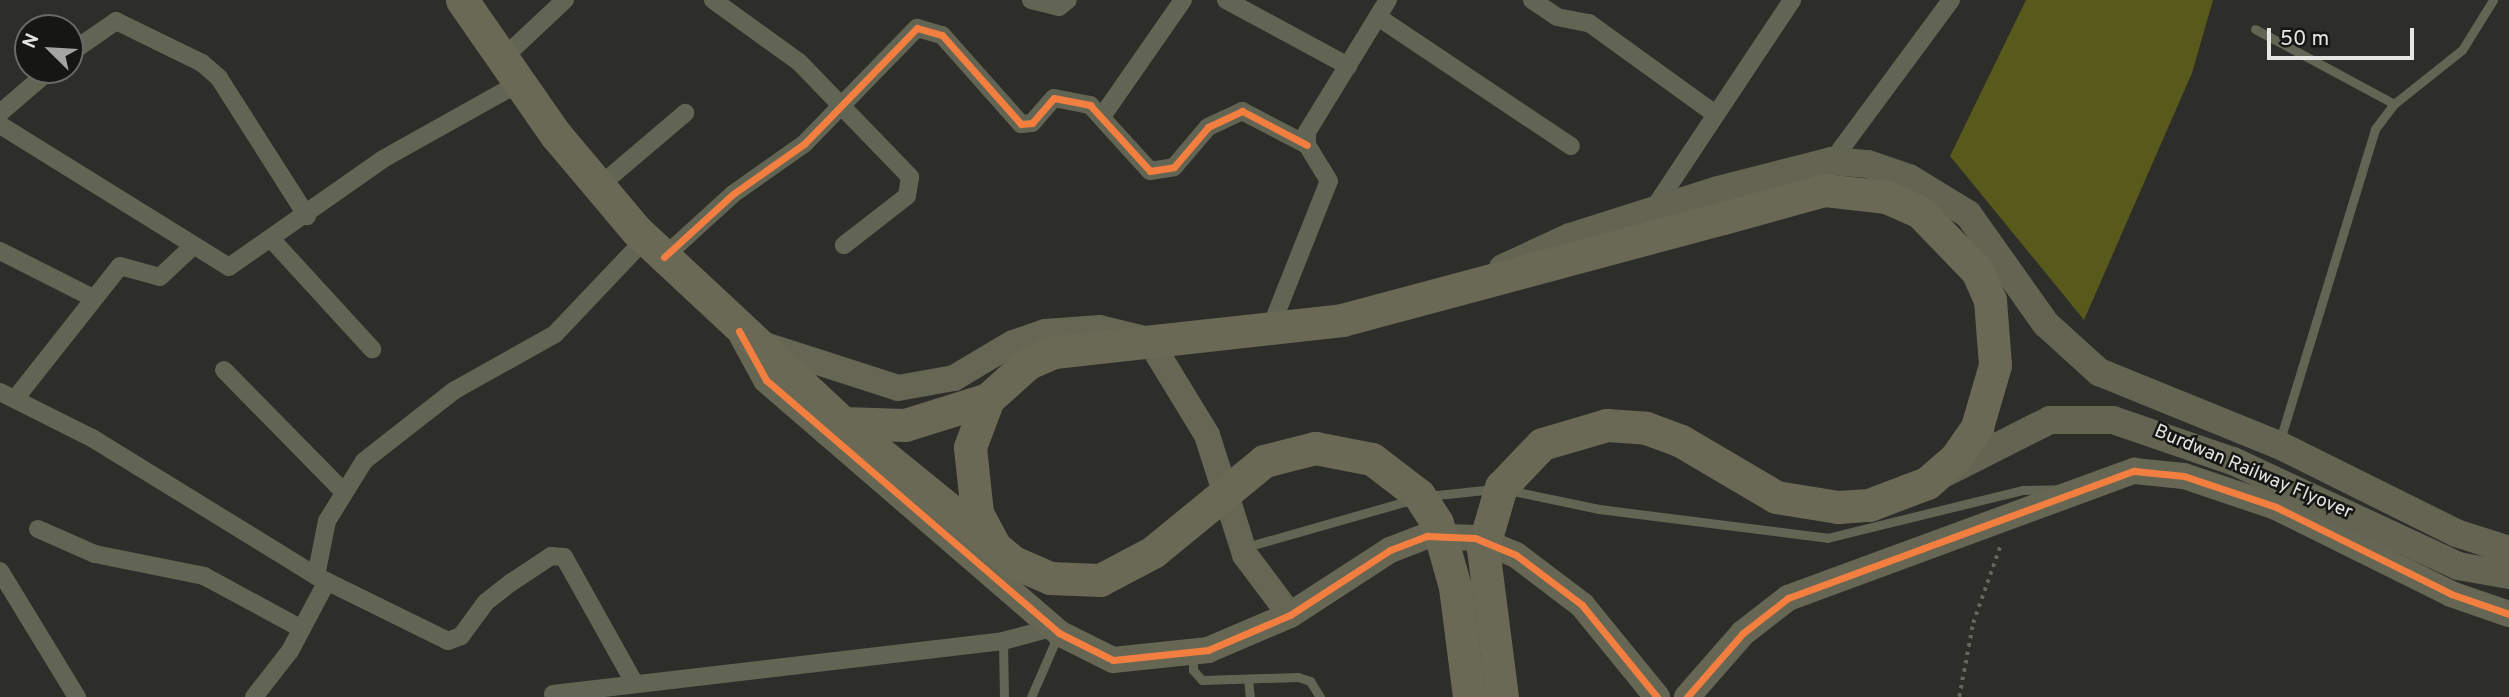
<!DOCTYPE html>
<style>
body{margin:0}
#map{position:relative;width:2509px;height:697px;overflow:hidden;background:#2d2d2a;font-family:Overpass,sans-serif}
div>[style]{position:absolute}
.water>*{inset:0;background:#585a1c}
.path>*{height:3.5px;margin-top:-1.75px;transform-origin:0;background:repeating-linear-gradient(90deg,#64655b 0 3.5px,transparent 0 8.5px)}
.lane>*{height:9px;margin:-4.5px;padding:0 4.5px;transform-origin:4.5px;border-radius:4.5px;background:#636554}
.street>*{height:18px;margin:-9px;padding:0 9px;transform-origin:9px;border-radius:9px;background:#636554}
.secondary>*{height:26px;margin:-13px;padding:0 13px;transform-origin:13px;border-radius:13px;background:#656654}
.primary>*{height:28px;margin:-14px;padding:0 14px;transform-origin:14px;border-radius:14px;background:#636451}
.highway>*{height:33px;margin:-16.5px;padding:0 16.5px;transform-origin:16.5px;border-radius:16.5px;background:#696955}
.highway-bridge>*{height:33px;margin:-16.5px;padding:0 16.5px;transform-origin:16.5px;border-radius:16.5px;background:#696955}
.cycleway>*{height:7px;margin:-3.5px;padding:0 3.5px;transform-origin:3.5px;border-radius:3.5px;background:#f27e40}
span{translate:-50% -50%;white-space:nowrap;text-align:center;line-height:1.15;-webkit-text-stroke:5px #161614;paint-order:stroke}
.street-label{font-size:19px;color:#e5e5e2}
.north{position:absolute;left:14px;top:14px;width:70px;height:70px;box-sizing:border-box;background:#161614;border:2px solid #696966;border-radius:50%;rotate:294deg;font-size:19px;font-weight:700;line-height:28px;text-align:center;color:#e5e5e2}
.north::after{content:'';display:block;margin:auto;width:24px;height:32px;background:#a5a5a2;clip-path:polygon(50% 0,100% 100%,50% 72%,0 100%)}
.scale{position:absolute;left:2267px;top:28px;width:147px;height:32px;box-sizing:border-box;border:4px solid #e5e5e2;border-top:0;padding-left:9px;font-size:21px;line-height:24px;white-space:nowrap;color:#e5e5e2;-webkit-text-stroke:5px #161614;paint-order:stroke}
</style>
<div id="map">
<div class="water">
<i style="clip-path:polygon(2026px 0,2213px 0,2192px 73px,2084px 320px,1950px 156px)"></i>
</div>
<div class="path">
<i style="left:1959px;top:697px;width:75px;rotate:-79.3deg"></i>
<i style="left:1973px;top:623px;width:84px;rotate:-70.5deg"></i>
</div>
<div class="lane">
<i style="left:2255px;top:29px;width:158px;rotate:28.3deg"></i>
<i style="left:2280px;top:440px;width:325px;rotate:-73deg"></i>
<i style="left:2375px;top:129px;width:31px;rotate:-53deg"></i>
<i style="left:2394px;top:104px;width:87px;rotate:-38.5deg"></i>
<i style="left:2462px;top:50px;width:59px;rotate:-58.2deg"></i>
<i style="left:1508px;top:490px;width:93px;rotate:11.8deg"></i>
<i style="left:1599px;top:509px;width:230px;rotate:7.2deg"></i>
<i style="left:1827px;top:538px;width:202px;rotate:-13.8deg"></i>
<i style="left:2023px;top:490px;width:39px;rotate:-1deg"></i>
<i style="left:1428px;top:496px;width:66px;rotate:-6.1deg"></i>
<i style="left:1246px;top:547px;width:172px;rotate:-15.9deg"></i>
<i style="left:1003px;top:641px;width:56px;rotate:89deg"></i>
<i style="left:1193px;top:654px;width:16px;rotate:90deg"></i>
<i style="left:1193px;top:670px;width:13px;rotate:48deg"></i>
<i style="left:1202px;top:680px;width:96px;rotate:-1.8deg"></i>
<i style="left:1298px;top:677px;width:13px;rotate:18deg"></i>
<i style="left:1310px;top:681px;width:19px;rotate:58deg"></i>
<i style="left:1248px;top:679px;width:18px;rotate:84deg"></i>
<i style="left:1031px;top:697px;width:68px;rotate:-66.5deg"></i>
</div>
<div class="street">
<i style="left:713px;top:0;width:106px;rotate:35.8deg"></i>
<i style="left:799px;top:62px;width:160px;rotate:46deg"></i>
<i style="left:910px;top:177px;width:19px;rotate:99deg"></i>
<i style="left:907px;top:196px;width:80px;rotate:142.1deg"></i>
<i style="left:1031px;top:0;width:29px;rotate:14deg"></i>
<i style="left:1059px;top:7px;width:11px;rotate:-38deg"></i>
<i style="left:1226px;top:0;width:139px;rotate:28.4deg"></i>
<i style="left:1532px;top:0;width:30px;rotate:34deg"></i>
<i style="left:1557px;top:17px;width:33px;rotate:11deg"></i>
<i style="left:1589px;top:23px;width:154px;rotate:35.8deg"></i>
<i style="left:1378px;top:17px;width:232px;rotate:33.8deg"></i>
<i style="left:70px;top:53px;width:56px;rotate:-34.8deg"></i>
<i style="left:116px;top:21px;width:96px;rotate:26deg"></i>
<i style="left:202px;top:63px;width:23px;rotate:41deg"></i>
<i style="left:219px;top:78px;width:164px;rotate:57.5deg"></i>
<i style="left:501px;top:60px;width:88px;rotate:-43.2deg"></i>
<i style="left:0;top:113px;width:66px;rotate:-40.7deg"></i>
<i style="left:1103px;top:115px;width:140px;rotate:-55.2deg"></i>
<i style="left:0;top:125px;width:269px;rotate:31.8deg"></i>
<i style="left:229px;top:267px;width:188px;rotate:-35deg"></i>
<i style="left:383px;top:159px;width:154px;rotate:-29.2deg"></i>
<i style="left:1832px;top:161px;width:200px;rotate:-53.5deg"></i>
<i style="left:597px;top:188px;width:116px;rotate:-40.4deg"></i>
<i style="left:1652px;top:211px;width:253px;rotate:-56.4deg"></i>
<i style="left:273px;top:241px;width:147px;rotate:47.5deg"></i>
<i style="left:0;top:251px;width:102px;rotate:26.8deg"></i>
<i style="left:664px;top:257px;width:93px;rotate:-42.4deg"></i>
<i style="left:733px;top:194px;width:87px;rotate:-35.2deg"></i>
<i style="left:804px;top:144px;width:162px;rotate:-45.8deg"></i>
<i style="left:917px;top:28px;width:26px;rotate:16deg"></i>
<i style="left:942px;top:35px;width:119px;rotate:48.4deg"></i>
<i style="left:1021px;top:124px;width:11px;rotate:-5deg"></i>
<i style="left:1032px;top:123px;width:33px;rotate:-49deg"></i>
<i style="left:1054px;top:98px;width:37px;rotate:11deg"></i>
<i style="left:1090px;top:105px;width:89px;rotate:47.7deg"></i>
<i style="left:1150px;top:171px;width:24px;rotate:-9deg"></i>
<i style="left:1174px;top:167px;width:52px;rotate:-49.6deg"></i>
<i style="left:1208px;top:127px;width:38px;rotate:-25deg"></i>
<i style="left:1242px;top:111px;width:73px;rotate:27.6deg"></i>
<i style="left:1270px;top:329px;width:159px;rotate:-68.3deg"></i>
<i style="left:1329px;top:181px;width:42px;rotate:-121.4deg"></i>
<i style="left:1307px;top:145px;width:13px;rotate:-90deg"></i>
<i style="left:1307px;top:132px;width:155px;rotate:-58.5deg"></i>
<i style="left:224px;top:370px;width:168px;rotate:45.5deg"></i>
<i style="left:0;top:392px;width:103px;rotate:26.6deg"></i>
<i style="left:92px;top:438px;width:263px;rotate:31.6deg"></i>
<i style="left:316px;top:576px;width:147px;rotate:26.2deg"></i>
<i style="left:448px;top:641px;width:14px;rotate:-21deg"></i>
<i style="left:461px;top:636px;width:42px;rotate:-53.7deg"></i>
<i style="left:486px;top:602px;width:33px;rotate:-38deg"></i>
<i style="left:512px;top:582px;width:47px;rotate:-33.7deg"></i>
<i style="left:551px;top:556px;width:13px;rotate:4deg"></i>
<i style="left:564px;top:557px;width:145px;rotate:60.8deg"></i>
<i style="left:15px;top:399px;width:169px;rotate:-51.7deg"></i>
<i style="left:120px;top:266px;width:41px;rotate:15.4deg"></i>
<i style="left:160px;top:277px;width:44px;rotate:-43.2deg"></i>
<i style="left:38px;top:529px;width:62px;rotate:23.7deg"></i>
<i style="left:95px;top:554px;width:111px;rotate:11.4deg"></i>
<i style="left:204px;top:576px;width:111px;rotate:28.4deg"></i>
<i style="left:0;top:571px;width:148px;rotate:58.6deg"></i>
<i style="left:316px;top:576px;width:56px;rotate:-78.7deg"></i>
<i style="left:327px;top:521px;width:70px;rotate:-58.3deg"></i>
<i style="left:364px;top:461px;width:115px;rotate:-38deg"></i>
<i style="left:455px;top:390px;width:115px;rotate:-29.2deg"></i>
<i style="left:555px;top:334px;width:131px;rotate:-46.5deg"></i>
<i style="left:553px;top:694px;width:453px;rotate:-6.7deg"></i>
<i style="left:1003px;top:641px;width:51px;rotate:-14.9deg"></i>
<i style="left:254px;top:697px;width:58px;rotate:-52deg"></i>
<i style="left:290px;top:651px;width:79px;rotate:-62.1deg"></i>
</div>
<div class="secondary">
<i style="left:742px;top:336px;width:50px;rotate:61.4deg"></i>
<i style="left:766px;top:380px;width:387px;rotate:40.8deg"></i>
<i style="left:1059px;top:633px;width:60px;rotate:26.6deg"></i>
<i style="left:1113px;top:660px;width:96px;rotate:-6deg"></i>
<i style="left:1208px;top:650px;width:89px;rotate:-23.1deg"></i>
<i style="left:1290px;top:615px;width:119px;rotate:-33deg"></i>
<i style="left:1390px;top:550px;width:40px;rotate:-21deg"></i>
<i style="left:1427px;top:536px;width:48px;rotate:2.4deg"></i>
<i style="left:1475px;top:538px;width:44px;rotate:22.5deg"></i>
<i style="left:1516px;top:555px;width:83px;rotate:37.1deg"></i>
<i style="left:1582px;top:605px;width:119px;rotate:50.8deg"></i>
<i style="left:762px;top:344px;width:143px;rotate:17.9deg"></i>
<i style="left:898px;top:388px;width:57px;rotate:-10.1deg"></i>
<i style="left:954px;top:378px;width:69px;rotate:-30.7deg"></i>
<i style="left:1013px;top:343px;width:34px;rotate:-19deg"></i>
<i style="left:1045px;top:332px;width:55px;rotate:-4.2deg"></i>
<i style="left:1100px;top:328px;width:50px;rotate:13.8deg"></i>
<i style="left:1149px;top:340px;width:111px;rotate:58.6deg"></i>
<i style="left:1207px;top:435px;width:126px;rotate:72.4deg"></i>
<i style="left:1245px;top:555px;width:75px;rotate:53.1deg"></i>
<i style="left:1687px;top:697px;width:85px;rotate:-48.8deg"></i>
<i style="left:1743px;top:633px;width:57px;rotate:-37.9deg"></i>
<i style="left:1788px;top:598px;width:369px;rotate:-20.2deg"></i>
<i style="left:2134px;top:471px;width:50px;rotate:5.7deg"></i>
<i style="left:2184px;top:476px;width:97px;rotate:18.6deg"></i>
<i style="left:2276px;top:507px;width:195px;rotate:26.4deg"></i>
<i style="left:2451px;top:594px;width:61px;rotate:19deg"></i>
</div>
<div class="primary">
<i style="left:1503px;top:268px;width:74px;rotate:-24.8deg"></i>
<i style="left:1570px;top:237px;width:155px;rotate:-17.6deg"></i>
<i style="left:1718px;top:190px;width:118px;rotate:-14.3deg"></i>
<i style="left:1832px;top:161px;width:36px;rotate:5deg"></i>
<i style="left:1868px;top:164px;width:43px;rotate:18.9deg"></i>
<i style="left:1909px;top:178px;width:69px;rotate:31.4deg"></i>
<i style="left:1968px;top:214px;width:135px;rotate:54.7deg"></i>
<i style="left:2046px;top:324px;width:72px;rotate:42.2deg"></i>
<i style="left:2099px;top:372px;width:194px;rotate:22.1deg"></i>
<i style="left:2279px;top:445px;width:198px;rotate:26.4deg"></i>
<i style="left:2456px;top:533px;width:56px;rotate:17.8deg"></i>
<i style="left:1947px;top:472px;width:115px;rotate:-26.8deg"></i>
<i style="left:2050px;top:420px;width:63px"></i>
<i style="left:2113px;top:420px;width:127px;rotate:18.9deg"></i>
<i style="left:2233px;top:461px;width:248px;rotate:25deg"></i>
<i style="left:2458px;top:566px;width:52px;rotate:10deg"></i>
</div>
<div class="highway">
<i style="left:462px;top:0;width:165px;rotate:55.2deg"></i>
<i style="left:556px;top:135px;width:124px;rotate:49.9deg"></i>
<i style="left:636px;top:230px;width:283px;rotate:43deg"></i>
<i style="left:843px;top:423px;width:187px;rotate:39.1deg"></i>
<i style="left:843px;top:423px;width:62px;rotate:1.8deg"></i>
<i style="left:905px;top:425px;width:87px;rotate:-17.4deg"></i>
<i style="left:1013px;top:562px;width:23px;rotate:-140deg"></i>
<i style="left:995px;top:547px;width:38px;rotate:-118deg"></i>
<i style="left:977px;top:513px;width:66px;rotate:-96.1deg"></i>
<i style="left:970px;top:447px;width:51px;rotate:-69.4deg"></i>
<i style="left:988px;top:399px;width:54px;rotate:-42deg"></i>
<i style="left:1028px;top:363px;width:28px;rotate:-23deg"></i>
<i style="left:1054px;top:352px;width:290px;rotate:-6.3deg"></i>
<i style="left:1342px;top:320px;width:394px;rotate:-15deg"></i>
</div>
<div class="highway-bridge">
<i style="left:1013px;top:562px;width:40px;rotate:23.4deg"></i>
<i style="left:1050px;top:578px;width:50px;rotate:2.3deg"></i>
<i style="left:1100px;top:580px;width:60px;rotate:-27.8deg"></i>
<i style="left:1153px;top:552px;width:144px;rotate:-39.3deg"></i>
<i style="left:1264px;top:461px;width:53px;rotate:-14.3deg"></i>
<i style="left:1315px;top:448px;width:58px;rotate:10.9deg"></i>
<i style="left:1372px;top:459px;width:59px;rotate:37.5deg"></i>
<i style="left:1419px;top:495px;width:33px;rotate:57deg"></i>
<i style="left:1437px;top:523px;width:66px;rotate:74.3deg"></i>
<i style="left:1455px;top:587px;width:111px;rotate:82.7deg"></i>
<i style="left:1502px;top:697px;width:150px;rotate:-97.3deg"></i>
<i style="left:1483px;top:548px;width:64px;rotate:-73.6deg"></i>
<i style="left:1501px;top:487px;width:59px;rotate:-46.4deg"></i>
<i style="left:1542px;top:444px;width:68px;rotate:-16.3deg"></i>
<i style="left:1607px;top:425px;width:39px;rotate:4deg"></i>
<i style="left:1646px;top:428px;width:37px;rotate:20deg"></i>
<i style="left:1681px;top:441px;width:110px;rotate:30.5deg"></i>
<i style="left:1776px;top:497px;width:63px;rotate:9.2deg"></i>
<i style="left:1838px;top:507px;width:31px;rotate:-4deg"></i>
<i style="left:1869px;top:505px;width:62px;rotate:-20.8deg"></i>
<i style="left:1927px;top:483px;width:37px;rotate:-41deg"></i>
<i style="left:1955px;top:459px;width:39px;rotate:-55deg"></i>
<i style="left:1977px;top:427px;width:65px;rotate:-73.8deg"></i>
<i style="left:1995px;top:365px;width:65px;rotate:-94.4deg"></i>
<i style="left:1990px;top:300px;width:32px;rotate:-114deg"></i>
<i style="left:1977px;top:271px;width:82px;rotate:-134deg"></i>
<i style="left:1920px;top:212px;width:36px;rotate:-156deg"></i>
<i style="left:1887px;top:197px;width:63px;rotate:-173.7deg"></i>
<i style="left:1824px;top:190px;width:105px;rotate:164.5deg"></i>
</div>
<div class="cycleway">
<i style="left:664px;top:257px;width:93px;rotate:-42.4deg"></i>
<i style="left:733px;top:194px;width:87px;rotate:-35.2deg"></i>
<i style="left:804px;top:144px;width:162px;rotate:-45.8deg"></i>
<i style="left:917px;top:28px;width:26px;rotate:16deg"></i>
<i style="left:942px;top:35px;width:119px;rotate:48.4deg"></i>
<i style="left:1021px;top:124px;width:11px;rotate:-5deg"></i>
<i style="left:1032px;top:123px;width:33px;rotate:-49deg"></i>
<i style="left:1054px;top:98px;width:37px;rotate:11deg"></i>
<i style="left:1090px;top:105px;width:89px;rotate:47.7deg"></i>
<i style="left:1150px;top:171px;width:24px;rotate:-9deg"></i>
<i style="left:1174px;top:167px;width:52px;rotate:-49.6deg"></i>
<i style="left:1208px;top:127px;width:38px;rotate:-25deg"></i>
<i style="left:1242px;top:111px;width:73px;rotate:27.6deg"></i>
<i style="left:739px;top:331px;width:56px;rotate:61.1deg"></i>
<i style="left:766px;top:380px;width:387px;rotate:40.8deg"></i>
<i style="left:1059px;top:633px;width:60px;rotate:26.6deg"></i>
<i style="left:1113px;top:660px;width:96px;rotate:-6deg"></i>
<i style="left:1208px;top:650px;width:89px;rotate:-23.1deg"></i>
<i style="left:1290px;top:615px;width:119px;rotate:-33deg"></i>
<i style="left:1390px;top:550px;width:40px;rotate:-21deg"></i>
<i style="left:1427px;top:536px;width:48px;rotate:2.4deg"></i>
<i style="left:1475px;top:538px;width:44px;rotate:22.5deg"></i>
<i style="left:1516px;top:555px;width:83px;rotate:37.1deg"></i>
<i style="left:1582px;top:605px;width:119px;rotate:50.8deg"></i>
<i style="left:1687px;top:697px;width:85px;rotate:-48.8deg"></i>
<i style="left:1743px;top:633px;width:57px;rotate:-37.9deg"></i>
<i style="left:1788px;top:598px;width:369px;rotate:-20.2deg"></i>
<i style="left:2134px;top:471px;width:50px;rotate:5.7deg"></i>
<i style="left:2184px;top:476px;width:97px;rotate:18.6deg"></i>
<i style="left:2276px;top:507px;width:195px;rotate:26.4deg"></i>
<i style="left:2451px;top:594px;width:61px;rotate:19deg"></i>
</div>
<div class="street-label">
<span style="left:2253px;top:473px;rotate:23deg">Burdwan Railway Flyover</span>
</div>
<div class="north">N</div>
<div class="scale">50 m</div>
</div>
